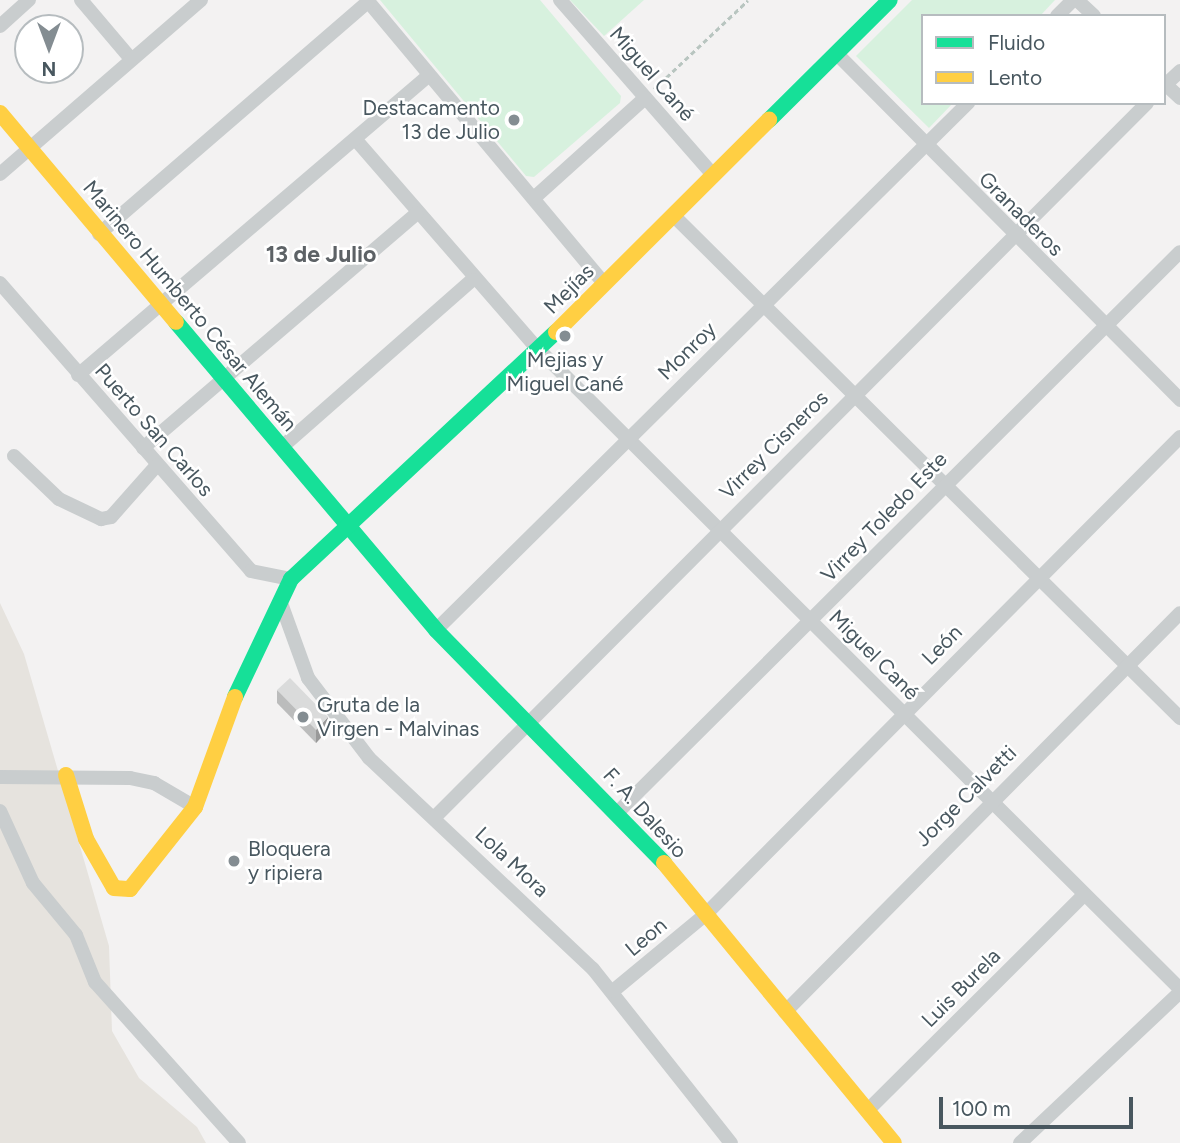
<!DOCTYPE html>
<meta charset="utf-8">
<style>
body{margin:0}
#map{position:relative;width:1180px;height:1143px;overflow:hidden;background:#f3f2f2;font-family:Figtree,sans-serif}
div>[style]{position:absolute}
.green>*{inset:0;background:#d7f1de}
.sand>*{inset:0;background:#e6e3de}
.path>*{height:2.5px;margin-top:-1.25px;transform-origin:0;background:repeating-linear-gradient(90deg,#b8c5c0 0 5px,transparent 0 8.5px)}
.street>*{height:14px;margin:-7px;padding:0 7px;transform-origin:7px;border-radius:7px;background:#c9cdce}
.fast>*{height:16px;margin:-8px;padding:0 8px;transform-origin:8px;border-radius:8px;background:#16e098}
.slow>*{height:16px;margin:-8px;padding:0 8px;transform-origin:8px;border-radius:8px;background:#ffcf43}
.wall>*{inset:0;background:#bbbcbc}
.shaded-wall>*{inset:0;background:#999}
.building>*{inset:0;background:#dadbdb}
.dots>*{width:19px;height:19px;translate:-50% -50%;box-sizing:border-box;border:4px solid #fff;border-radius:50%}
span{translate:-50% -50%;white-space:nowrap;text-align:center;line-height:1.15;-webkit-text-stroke:5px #fff;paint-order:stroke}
.street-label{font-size:21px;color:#48575f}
.poi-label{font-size:21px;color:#48575f}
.right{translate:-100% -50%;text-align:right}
.left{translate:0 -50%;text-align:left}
.neighbourhood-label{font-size:23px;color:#5d6266;font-weight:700}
.legend{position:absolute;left:921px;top:14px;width:245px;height:91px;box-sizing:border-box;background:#fff;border:2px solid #b6bcbf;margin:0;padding:9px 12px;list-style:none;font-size:21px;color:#48575f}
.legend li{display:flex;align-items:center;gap:14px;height:35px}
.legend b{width:35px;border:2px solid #b6bcbf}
.north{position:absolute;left:14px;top:14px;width:70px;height:70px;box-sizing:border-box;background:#fff;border:2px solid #b6bcbf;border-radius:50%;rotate:180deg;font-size:19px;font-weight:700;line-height:28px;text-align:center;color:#48575f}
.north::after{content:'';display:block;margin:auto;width:24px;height:32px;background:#848d92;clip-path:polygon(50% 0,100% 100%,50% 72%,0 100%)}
.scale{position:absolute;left:939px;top:1097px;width:194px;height:32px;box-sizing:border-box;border:4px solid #48575f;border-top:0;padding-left:9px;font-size:21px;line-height:24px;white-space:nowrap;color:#48575f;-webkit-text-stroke:5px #fff;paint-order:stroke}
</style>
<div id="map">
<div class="green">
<i style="clip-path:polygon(380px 0,540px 0,621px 96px,620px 103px,534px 177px,526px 176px)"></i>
<i style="clip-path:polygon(570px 0,644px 0,604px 36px)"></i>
<i style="clip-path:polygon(912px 0,1055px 0,1040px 16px,923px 16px,923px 103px,953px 103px,929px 128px,856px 56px)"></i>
</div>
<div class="sand">
<i style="clip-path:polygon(0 603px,24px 654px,109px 946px,112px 1031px,139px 1078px,197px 1127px,206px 1143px,0 1143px)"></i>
</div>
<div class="path">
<i style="left:654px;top:89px;width:129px;rotate:-43.4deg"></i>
</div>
<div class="street">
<i style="left:81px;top:0;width:77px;rotate:49.7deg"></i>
<i style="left:367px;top:0;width:369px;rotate:50.1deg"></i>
<i style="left:560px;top:0;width:232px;rotate:48.8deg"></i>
<i style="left:1077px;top:0;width:23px;rotate:43deg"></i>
<i style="left:1057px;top:16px;width:23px;rotate:-45deg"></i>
<i style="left:0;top:26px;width:39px;rotate:-42deg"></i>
<i style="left:836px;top:53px;width:489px;rotate:45.2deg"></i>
<i style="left:1164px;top:83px;width:22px;rotate:43deg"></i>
<i style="left:1164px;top:86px;width:22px;rotate:-43deg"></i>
<i style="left:356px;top:140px;width:277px;rotate:49deg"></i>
<i style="left:538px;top:349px;width:907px;rotate:44.91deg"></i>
<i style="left:0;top:174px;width:266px;rotate:-40.9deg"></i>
<i style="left:534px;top:198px;width:149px;rotate:-42deg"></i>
<i style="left:674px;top:216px;width:713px;rotate:44.77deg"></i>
<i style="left:99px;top:234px;width:355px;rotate:-40.8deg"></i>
<i style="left:0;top:283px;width:382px;rotate:48.9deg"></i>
<i style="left:251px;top:571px;width:41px;rotate:11.3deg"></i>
<i style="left:78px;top:375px;width:460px;rotate:-40.5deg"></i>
<i style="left:282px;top:447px;width:253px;rotate:-41.3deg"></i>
<i style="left:143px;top:448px;width:360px;rotate:-40.6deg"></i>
<i style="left:14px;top:456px;width:62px;rotate:43.7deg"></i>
<i style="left:59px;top:499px;width:47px;rotate:25.5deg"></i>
<i style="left:101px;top:519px;width:10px;rotate:-11deg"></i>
<i style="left:111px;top:517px;width:69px;rotate:-48.5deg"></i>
<i style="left:282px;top:606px;width:77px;rotate:70.1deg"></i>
<i style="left:308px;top:678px;width:101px;rotate:52.7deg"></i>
<i style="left:369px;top:758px;width:308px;rotate:43.3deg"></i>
<i style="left:593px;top:969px;width:222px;rotate:51.6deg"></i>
<i style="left:436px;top:630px;width:749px;rotate:-44.73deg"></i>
<i style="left:0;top:777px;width:130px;rotate:0.4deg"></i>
<i style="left:130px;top:778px;width:25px;rotate:12deg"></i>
<i style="left:154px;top:783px;width:48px;rotate:30.3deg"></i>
<i style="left:0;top:811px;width:79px;rotate:65.4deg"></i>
<i style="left:33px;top:883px;width:67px;rotate:50.4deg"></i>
<i style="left:76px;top:935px;width:51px;rotate:68deg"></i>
<i style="left:95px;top:982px;width:216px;rotate:48.2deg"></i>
<i style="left:618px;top:812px;width:793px;rotate:-44.9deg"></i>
<i style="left:434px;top:818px;width:1010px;rotate:-45.08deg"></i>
<i style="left:613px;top:991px;width:119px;rotate:-39.6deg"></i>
<i style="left:705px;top:915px;width:674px;rotate:-45.18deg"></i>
<i style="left:785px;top:1012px;width:561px;rotate:-45.29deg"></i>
<i style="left:867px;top:1111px;width:306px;rotate:-44.9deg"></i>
<i style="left:1020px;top:1143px;width:220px;rotate:-43.3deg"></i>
</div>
<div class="fast">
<i style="left:769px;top:120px;width:170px;rotate:-44.8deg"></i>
<i style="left:176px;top:322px;width:403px;rotate:49.8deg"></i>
<i style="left:436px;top:630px;width:326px;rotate:45.6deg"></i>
<i style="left:235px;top:697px;width:131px;rotate:-64.6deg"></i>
<i style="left:291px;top:579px;width:362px;rotate:-43deg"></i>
</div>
<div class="slow">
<i style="left:0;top:113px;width:273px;rotate:49.9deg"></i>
<i style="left:556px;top:332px;width:301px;rotate:-44.9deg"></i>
<i style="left:66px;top:775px;width:67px;rotate:72.6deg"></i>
<i style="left:86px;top:839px;width:56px;rotate:60.3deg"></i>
<i style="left:114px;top:888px;width:16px;rotate:4deg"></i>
<i style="left:130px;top:889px;width:105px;rotate:-51.6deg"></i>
<i style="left:195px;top:807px;width:117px;rotate:-70deg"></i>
<i style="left:664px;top:863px;width:362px;rotate:50.6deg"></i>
</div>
<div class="wall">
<i style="clip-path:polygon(277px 690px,328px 730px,316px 743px,277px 703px)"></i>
</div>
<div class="shaded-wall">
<i style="clip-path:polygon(328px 717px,328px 730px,316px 743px,316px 730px)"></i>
</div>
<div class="building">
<i style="clip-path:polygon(290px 678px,328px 717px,316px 730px,277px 690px)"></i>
</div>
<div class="dots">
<i style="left:514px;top:120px;background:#848d92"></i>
<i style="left:565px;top:336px;background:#848d92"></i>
<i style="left:303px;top:717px;background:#848d92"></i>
<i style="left:234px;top:861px;background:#848d92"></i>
</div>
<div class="street-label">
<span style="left:652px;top:74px;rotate:49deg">Miguel Cané</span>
<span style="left:1021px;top:214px;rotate:45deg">Granaderos</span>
<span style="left:569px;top:289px;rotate:-45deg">Mejías</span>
<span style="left:190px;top:306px;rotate:50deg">Marinero Humberto César Alemán</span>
<span style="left:687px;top:351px;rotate:-45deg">Monroy</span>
<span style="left:154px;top:430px;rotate:49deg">Puerto San Carlos</span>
<span style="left:774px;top:445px;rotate:-45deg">Virrey Cisneros</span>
<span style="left:884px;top:517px;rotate:-46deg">Virrey Toledo Este</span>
<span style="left:942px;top:645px;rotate:-45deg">León</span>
<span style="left:874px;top:655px;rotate:45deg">Miguel Cané</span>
<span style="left:966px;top:796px;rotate:-45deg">Jorge Calvetti</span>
<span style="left:645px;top:813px;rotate:48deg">F. A. Dalesio</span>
<span style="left:512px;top:862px;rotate:43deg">Lola Mora</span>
<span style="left:646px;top:937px;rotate:-40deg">Leon</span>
<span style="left:961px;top:988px;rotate:-45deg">Luis Burela</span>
</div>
<div class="poi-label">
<span class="right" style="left:500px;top:120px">Destacamento<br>13 de Julio</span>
<span style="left:565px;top:372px">Mejias y<br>Miguel Cané</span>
<span class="left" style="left:317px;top:717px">Gruta de la<br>Virgen - Malvinas</span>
<span class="left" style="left:248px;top:861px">Bloquera<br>y ripiera</span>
</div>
<div class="neighbourhood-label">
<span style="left:321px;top:254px">13 de Julio</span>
</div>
<ul class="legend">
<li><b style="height:9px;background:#16e098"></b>Fluido</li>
<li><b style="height:9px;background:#ffcf43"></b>Lento</li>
</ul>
<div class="north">N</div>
<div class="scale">100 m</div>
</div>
